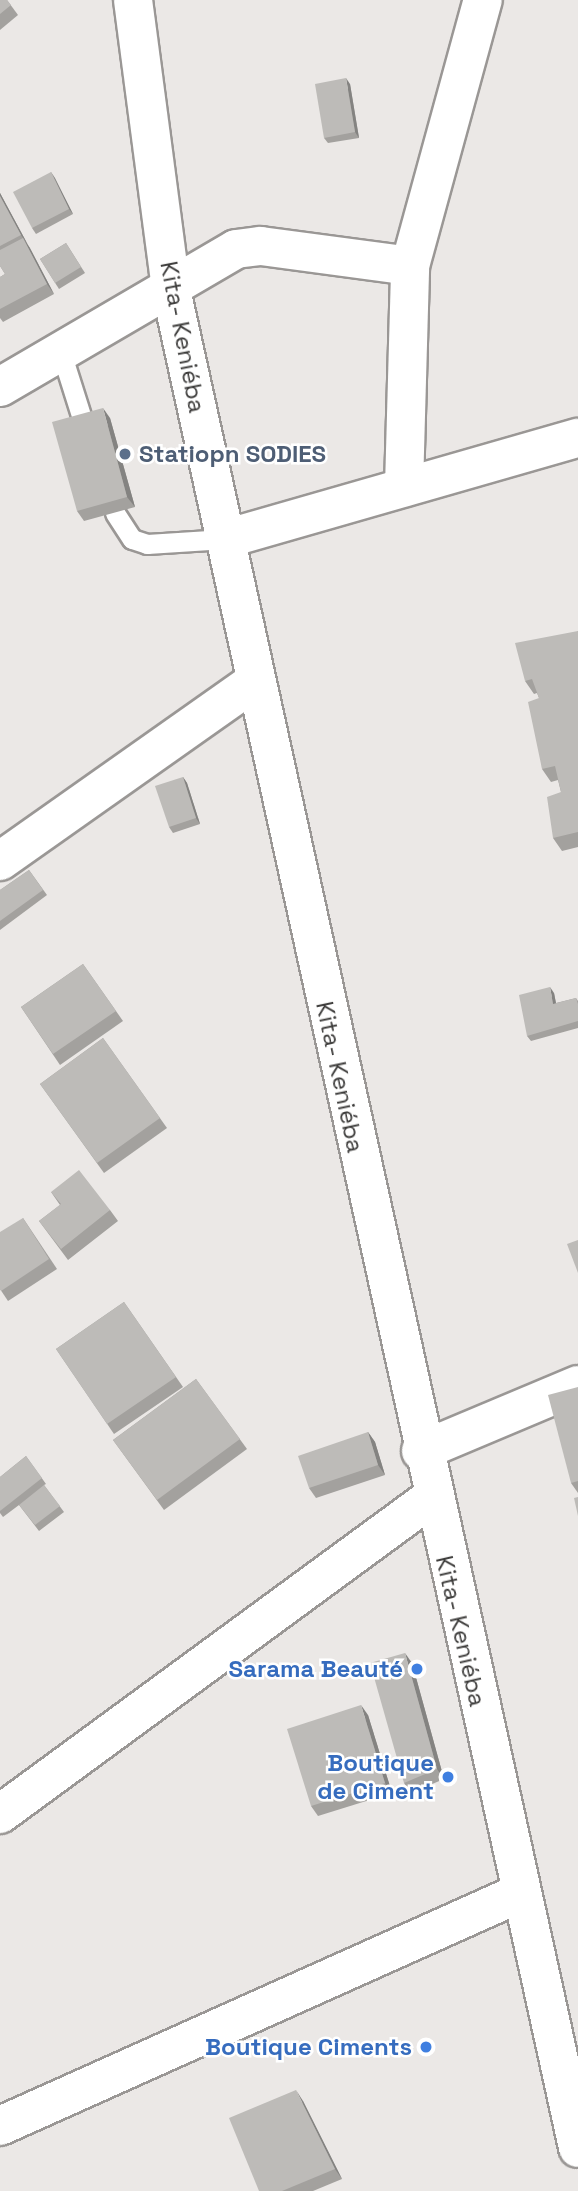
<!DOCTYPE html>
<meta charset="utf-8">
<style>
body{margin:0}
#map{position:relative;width:578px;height:2191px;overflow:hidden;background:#ebe8e6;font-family:"Space Grotesk",sans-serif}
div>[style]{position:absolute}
.roads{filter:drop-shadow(2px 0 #9a9795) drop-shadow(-2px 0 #9a9795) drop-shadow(0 2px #9a9795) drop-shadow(0 -2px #9a9795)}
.service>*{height:19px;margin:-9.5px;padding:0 9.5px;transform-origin:9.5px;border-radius:9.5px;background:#fff}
.minor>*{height:38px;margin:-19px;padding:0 19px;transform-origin:19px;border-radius:19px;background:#fff}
.primary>*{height:38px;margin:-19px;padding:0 19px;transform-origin:19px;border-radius:19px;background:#fff}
.wall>*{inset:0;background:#a3a19e}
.shaded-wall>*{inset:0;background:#848381}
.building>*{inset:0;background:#bdbbb8}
.dots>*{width:19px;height:19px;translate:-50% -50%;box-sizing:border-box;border:4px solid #fff;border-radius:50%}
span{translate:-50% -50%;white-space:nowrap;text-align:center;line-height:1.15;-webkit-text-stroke:5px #fff;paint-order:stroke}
.street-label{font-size:24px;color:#3c3b3a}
.service-label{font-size:24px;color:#4e5e75;font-weight:700}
.left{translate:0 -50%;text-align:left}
.shop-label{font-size:24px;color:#366cbe;font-weight:700}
.right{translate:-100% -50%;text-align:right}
</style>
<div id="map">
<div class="roads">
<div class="service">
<i style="left:61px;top:352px;width:77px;rotate:72.5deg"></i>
<i style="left:115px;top:513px;width:31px;rotate:57deg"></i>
<i style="left:132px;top:539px;width:16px;rotate:18deg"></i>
<i style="left:147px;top:544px;width:78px;rotate:-3.7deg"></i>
</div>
<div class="minor">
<i style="left:0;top:387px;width:273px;rotate:-30.3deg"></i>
<i style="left:236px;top:249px;width:25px;rotate:-7deg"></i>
<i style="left:261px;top:246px;width:150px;rotate:7.6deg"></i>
<i style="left:404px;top:487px;width:221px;rotate:-88.4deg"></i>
<i style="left:410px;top:266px;width:276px;rotate:-74.7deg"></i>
<i style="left:225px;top:539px;width:367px;rotate:-16deg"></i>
<i style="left:0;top:861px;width:312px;rotate:-35.2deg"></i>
<i style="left:421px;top:1451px;width:170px;rotate:-22.8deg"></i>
<i style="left:0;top:1814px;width:534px;rotate:-36.25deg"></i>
<i style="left:0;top:2126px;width:570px;rotate:-24.14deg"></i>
</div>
<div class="primary">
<i style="left:133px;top:0;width:292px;rotate:82.5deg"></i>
<i style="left:171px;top:290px;width:1902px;rotate:77.64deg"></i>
</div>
</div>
<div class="wall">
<i style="clip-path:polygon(0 0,7px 0,18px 15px,0 30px)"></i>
<i style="clip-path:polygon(350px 84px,359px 138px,328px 143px,324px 138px)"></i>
<i style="clip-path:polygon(51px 172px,73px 214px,36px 234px,32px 228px)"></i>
<i style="clip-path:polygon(0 193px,28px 245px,54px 294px,3px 322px,0 318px,0 277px,5px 274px,0 266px)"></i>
<i style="clip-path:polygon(66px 243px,85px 273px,59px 289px,40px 259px)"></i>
<i style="clip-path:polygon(110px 418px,135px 507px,84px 521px,77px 511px)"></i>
<i style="clip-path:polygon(578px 631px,578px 847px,562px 851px,553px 838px,561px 792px,558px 780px,551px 782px,542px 769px,539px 698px,537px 693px,534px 694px,525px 681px)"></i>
<i style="clip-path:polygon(183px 777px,187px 783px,200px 824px,173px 833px,169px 827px)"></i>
<i style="clip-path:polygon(29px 870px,47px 895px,0 930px,0 890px)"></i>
<i style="clip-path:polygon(83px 964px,123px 1021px,60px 1065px,21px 1007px)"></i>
<i style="clip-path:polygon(554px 993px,556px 1003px,576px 998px,578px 1001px,578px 1028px,531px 1041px,527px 1036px)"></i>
<i style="clip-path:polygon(103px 1038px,167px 1128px,104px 1173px,40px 1084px)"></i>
<i style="clip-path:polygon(51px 1192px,110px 1210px,118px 1221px,68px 1260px,39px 1221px,60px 1205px)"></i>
<i style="clip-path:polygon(23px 1218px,57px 1269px,8px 1301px,0 1289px)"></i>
<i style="clip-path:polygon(124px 1302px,183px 1387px,114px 1434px,56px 1349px)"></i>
<i style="clip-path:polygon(196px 1379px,247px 1449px,164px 1510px,113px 1440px)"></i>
<i style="clip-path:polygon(578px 1387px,578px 1493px,571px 1483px)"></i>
<i style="clip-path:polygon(368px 1432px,375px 1442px,385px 1475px,316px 1498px,309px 1488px)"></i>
<i style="clip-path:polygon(26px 1456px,46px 1484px,44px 1485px,64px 1512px,39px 1531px,19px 1505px,3px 1517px,0 1513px,0 1477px)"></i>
<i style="clip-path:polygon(412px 1663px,444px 1779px,411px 1793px,404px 1783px)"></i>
<i style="clip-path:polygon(368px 1715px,392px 1793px,318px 1816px,311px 1806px)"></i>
<i style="clip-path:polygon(303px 2101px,342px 2179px,313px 2191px,259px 2191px)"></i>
</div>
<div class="shaded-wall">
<i style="clip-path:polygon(346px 78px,350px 84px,359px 138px,355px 132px)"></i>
<i style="clip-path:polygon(51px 172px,55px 178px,73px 214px,69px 209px)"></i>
<i style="clip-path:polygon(0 193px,28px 245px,21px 235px,0 196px)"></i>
<i style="clip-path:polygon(23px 238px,30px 248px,54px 294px,47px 284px)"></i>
<i style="clip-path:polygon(103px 408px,110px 418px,135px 507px,127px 497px)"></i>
<i style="clip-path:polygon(183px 777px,187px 783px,200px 824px,196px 818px)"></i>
<i style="clip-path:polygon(550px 987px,554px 993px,557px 1009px,553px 1004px)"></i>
<i style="clip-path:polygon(368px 1432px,375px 1442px,385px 1475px,378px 1465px)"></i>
<i style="clip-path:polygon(405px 1653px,412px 1663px,444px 1779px,437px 1769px)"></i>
<i style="clip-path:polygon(361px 1705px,368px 1715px,392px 1793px,385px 1783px)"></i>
<i style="clip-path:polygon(296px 2090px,303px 2101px,342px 2179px,335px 2169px)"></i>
</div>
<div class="building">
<i style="clip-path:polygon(0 0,7px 0,11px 5px,0 14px)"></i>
<i style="clip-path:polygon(346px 78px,355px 132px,324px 138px,315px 84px)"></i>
<i style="clip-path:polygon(51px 172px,69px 209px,32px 228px,13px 192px)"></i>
<i style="clip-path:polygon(0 196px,21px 235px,0 246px)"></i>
<i style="clip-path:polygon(23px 238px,47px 284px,0 309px,0 277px,5px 274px,0 266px,0 250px)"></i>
<i style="clip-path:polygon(66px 243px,81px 267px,55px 283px,40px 259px)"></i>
<i style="clip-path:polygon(103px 408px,127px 497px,77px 511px,52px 422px)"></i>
<i style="clip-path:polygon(578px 631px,578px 832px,553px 838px,547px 797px,561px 792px,555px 766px,542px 769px,528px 702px,539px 698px,532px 679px,525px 681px,515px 643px)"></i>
<i style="clip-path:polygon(183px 777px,196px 818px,169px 827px,155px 786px)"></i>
<i style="clip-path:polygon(29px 870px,43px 890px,0 921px,0 890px)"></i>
<i style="clip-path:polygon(83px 964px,116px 1011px,53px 1054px,21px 1007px)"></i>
<i style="clip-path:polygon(550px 987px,553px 1004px,576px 998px,578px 1004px,578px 1021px,527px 1036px,519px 995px)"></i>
<i style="clip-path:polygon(103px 1038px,160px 1118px,97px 1163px,40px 1084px)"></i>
<i style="clip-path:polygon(79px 1170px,110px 1210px,61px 1249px,39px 1221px,61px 1204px,51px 1192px)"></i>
<i style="clip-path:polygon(23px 1218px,49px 1259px,1px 1291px,0 1289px,0 1232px)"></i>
<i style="clip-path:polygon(578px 1240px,578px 1273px,567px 1244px)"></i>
<i style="clip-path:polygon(124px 1302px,176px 1377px,107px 1424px,56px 1349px)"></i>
<i style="clip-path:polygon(196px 1379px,240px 1439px,157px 1500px,113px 1440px)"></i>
<i style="clip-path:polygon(578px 1387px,578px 1481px,571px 1483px,548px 1395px)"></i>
<i style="clip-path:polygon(368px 1432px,378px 1465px,309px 1488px,298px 1456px)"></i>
<i style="clip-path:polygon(26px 1456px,42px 1478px,0 1511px,0 1477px)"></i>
<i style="clip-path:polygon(44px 1485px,60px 1506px,35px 1525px,19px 1505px)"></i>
<i style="clip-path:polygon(578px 1497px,578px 1516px,574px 1498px)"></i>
<i style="clip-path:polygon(405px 1653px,437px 1769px,404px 1783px,370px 1663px)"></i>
<i style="clip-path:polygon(361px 1705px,385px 1783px,311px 1806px,287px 1729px)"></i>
<i style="clip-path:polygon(296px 2090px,335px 2169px,282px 2191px,259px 2191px,229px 2118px)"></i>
</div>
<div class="dots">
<i style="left:125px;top:454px;background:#5c6f8a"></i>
<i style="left:417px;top:1669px;background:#3f7fe0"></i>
<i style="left:448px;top:1777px;background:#3f7fe0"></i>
<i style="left:426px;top:2047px;background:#3f7fe0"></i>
</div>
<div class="street-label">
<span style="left:183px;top:337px;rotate:79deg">Kita- Keniéba</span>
<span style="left:340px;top:1077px;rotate:78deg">Kita- Keniéba</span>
<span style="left:461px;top:1631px;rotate:77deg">Kita- Keniéba</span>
</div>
<div class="service-label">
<span class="left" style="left:139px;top:454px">Statiopn SODIES</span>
</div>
<div class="shop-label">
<span class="right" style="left:403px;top:1669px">Sarama Beauté</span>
<span class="right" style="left:434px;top:1777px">Boutique<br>de Ciment</span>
<span class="right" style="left:412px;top:2047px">Boutique Ciments</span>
</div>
</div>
